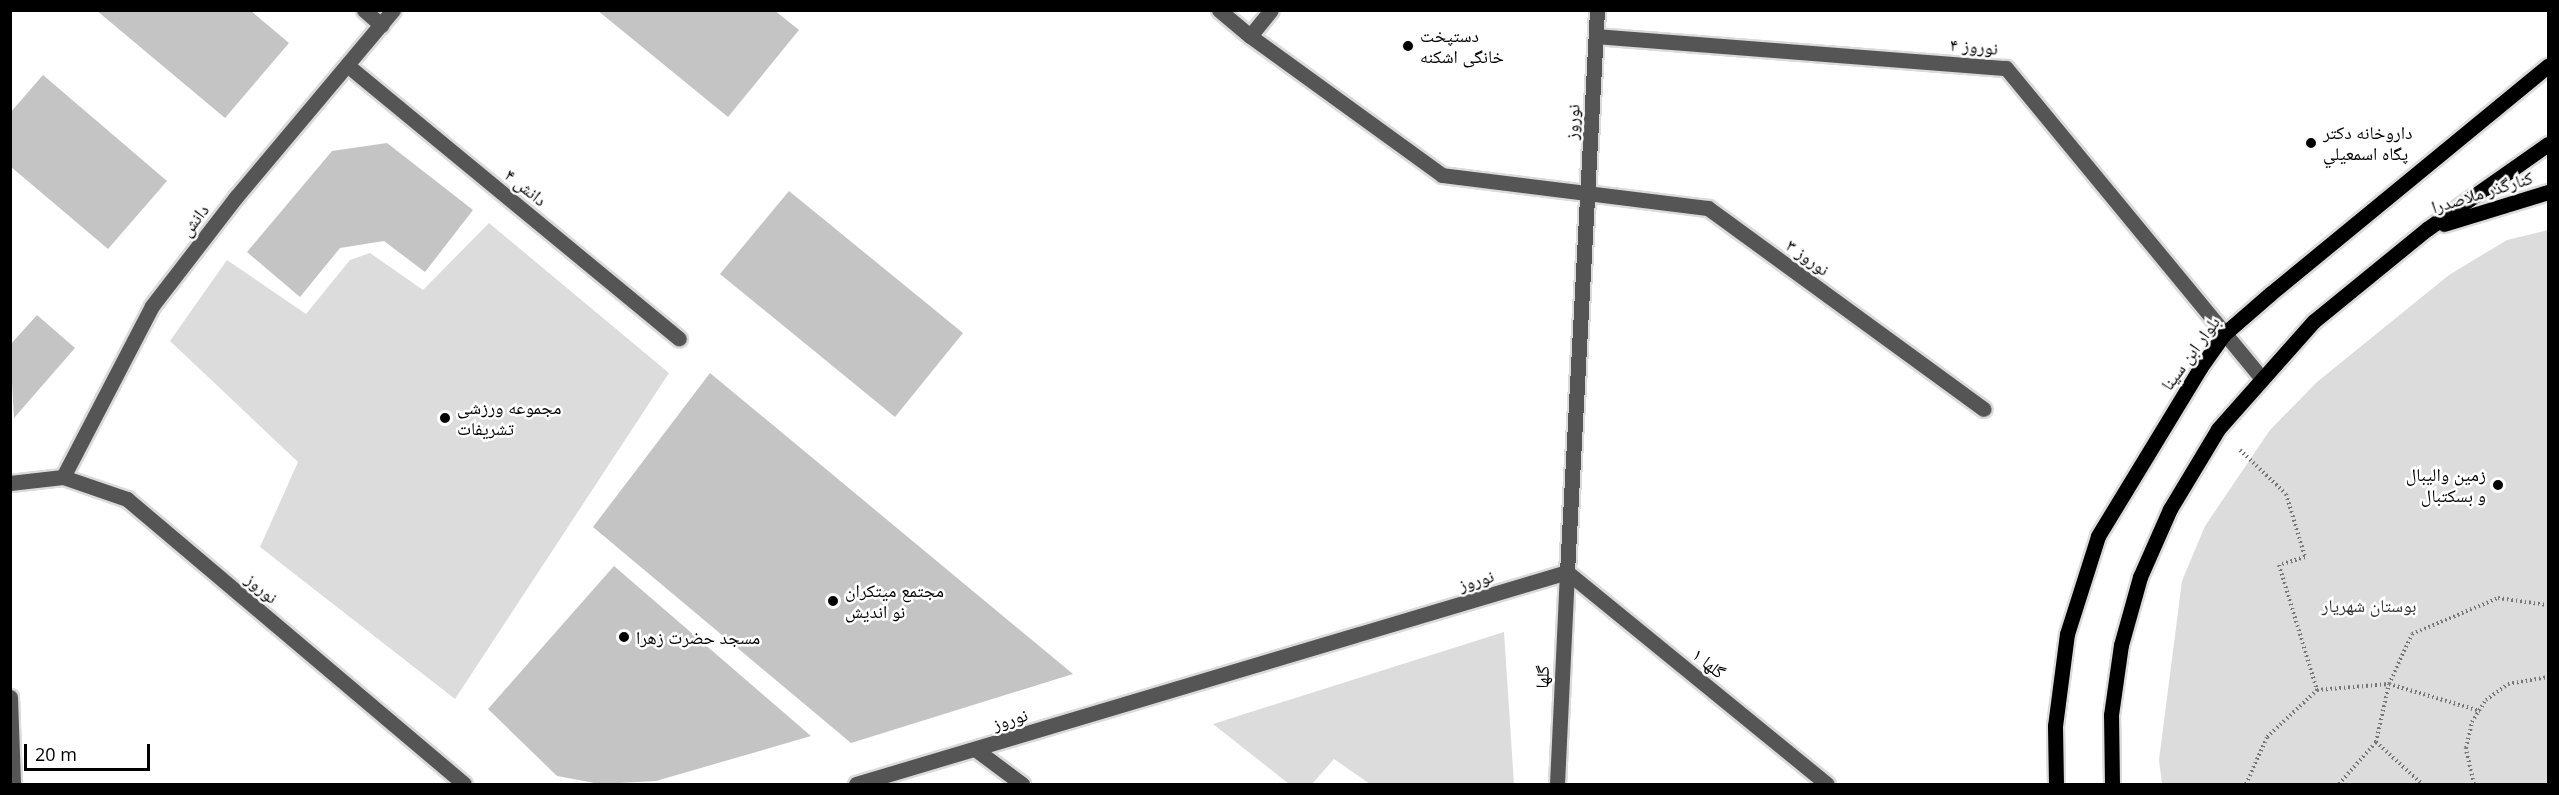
<!DOCTYPE html>
<meta charset="utf-8">
<style>
body{margin:0}
#map{position:relative;width:2559px;height:795px;overflow:hidden;background:#fff;font-family:"Open Sans","Noto Naskh Arabic",sans-serif}
div>[style]{position:absolute}
.green>*{inset:0;background:#dcdcdc}
.building>*{inset:0;background:#c4c4c4}
.path>*{height:4px;margin-top:-2px;transform-origin:0;background:repeating-linear-gradient(90deg,#777 0 1.5px,transparent 0 4.5px)}
.roads{filter:drop-shadow(2px 0 #dbdbdb) drop-shadow(-2px 0 #dbdbdb) drop-shadow(0 2px #dbdbdb) drop-shadow(0 -2px #dbdbdb)}
.minor>*{height:15px;margin:-7.5px;padding:0 7.5px;transform-origin:7.5px;border-radius:7.5px;background:#555}
.major>*{height:15px;margin:-7.5px;padding:0 7.5px;transform-origin:7.5px;border-radius:7.5px;background:#000}
.dots>*{width:16px;height:16px;translate:-50% -50%;box-sizing:border-box;border:3px solid #fff;border-radius:50%}
span{translate:-50% -50%;white-space:nowrap;text-align:center;line-height:1.15;-webkit-text-stroke:5px #fff;paint-order:stroke}
.poi-label{font-size:18px;color:#000}
.left{translate:0 -50%;text-align:left}
.right{translate:-100% -50%;text-align:right}
.street-label{font-size:18px;color:#000}
.park-label{font-size:18px;color:#333}
.frame{position:absolute;inset:0;border:12px solid #000;pointer-events:none}
.scale{position:absolute;left:24px;top:744px;width:126px;height:27px;box-sizing:border-box;border:3px solid #000;border-top:0;padding-left:8px;font-size:18px;line-height:21px;white-space:nowrap;color:#000;-webkit-text-stroke:4px #fff;paint-order:stroke}
</style>
<div id="map">
<div class="green">
<i style="clip-path:polygon(489px 223px,669px 373px,455px 699px,260px 547px,298px 462px,170px 341px,227px 260px,306px 314px,350px 260px,370px 253px,423px 290px)"></i>
<i style="clip-path:polygon(2548px 230px,2548px 784px,2162px 784px,2159px 760px,2182px 581px,2205px 526px,2270px 430px,2317px 382px,2449px 275px,2507px 240px)"></i>
<i style="clip-path:polygon(1504px 632px,1514px 784px,1370px 784px,1334px 759px,1312px 784px,1289px 784px,1213px 724px)"></i>
</div>
<div class="building">
<i style="clip-path:polygon(96px 10px,250px 10px,289px 43px,225px 118px)"></i>
<i style="clip-path:polygon(597px 10px,774px 10px,799px 30px,728px 117px)"></i>
<i style="clip-path:polygon(43px 75px,167px 181px,108px 249px,10px 166px,10px 113px)"></i>
<i style="clip-path:polygon(387px 143px,473px 210px,425px 272px,384px 241px,340px 248px,300px 297px,247px 252px,332px 151px)"></i>
<i style="clip-path:polygon(789px 191px,963px 333px,895px 417px,720px 274px)"></i>
<i style="clip-path:polygon(37px 315px,75px 348px,14px 418px,10px 345px)"></i>
<i style="clip-path:polygon(710px 373px,1073px 674px,851px 743px,593px 527px)"></i>
<i style="clip-path:polygon(614px 566px,811px 736px,656px 781px,600px 784px,557px 776px,488px 709px)"></i>
</div>
<div class="path">
<i style="left:2240px;top:450px;width:64px;rotate:43.7deg"></i>
<i style="left:2286px;top:494px;width:66px;rotate:73.2deg"></i>
<i style="left:2305px;top:557px;width:27px;rotate:163deg"></i>
<i style="left:2279px;top:565px;width:131px;rotate:73.1deg"></i>
<i style="left:2376px;top:742px;width:59px;rotate:-77.4deg"></i>
<i style="left:2389px;top:684px;width:95px;rotate:16.5deg"></i>
<i style="left:2246px;top:784px;width:51px;rotate:-65.9deg"></i>
<i style="left:2267px;top:737px;width:69px;rotate:-43.2deg"></i>
<i style="left:2317px;top:690px;width:72px;rotate:-4.8deg"></i>
<i style="left:2389px;top:684px;width:55px;rotate:-65.3deg"></i>
<i style="left:2412px;top:634px;width:93px;rotate:-22.7deg"></i>
<i style="left:2498px;top:598px;width:50px;rotate:8deg"></i>
<i style="left:2339px;top:784px;width:56px;rotate:-48.6deg"></i>
<i style="left:2376px;top:742px;width:62px;rotate:42.4deg"></i>
<i style="left:2474px;top:784px;width:37px;rotate:-103deg"></i>
<i style="left:2466px;top:748px;width:27px;rotate:-77deg"></i>
<i style="left:2472px;top:722px;width:26px;rotate:-58deg"></i>
<i style="left:2486px;top:700px;width:27px;rotate:-36deg"></i>
<i style="left:2508px;top:684px;width:41px;rotate:-9.9deg"></i>
</div>
<div class="roads">
<div class="minor">
<i style="left:364px;top:10px;width:23px;rotate:41deg"></i>
<i style="left:1219px;top:10px;width:40px;rotate:40deg"></i>
<i style="left:1250px;top:36px;width:33px;rotate:-51deg"></i>
<i style="left:1250px;top:36px;width:237px;rotate:35.9deg"></i>
<i style="left:1442px;top:175px;width:268px;rotate:7.1deg"></i>
<i style="left:1708px;top:208px;width:341px;rotate:36.1deg"></i>
<i style="left:1596px;top:36px;width:411px;rotate:4.5deg"></i>
<i style="left:2006px;top:68px;width:399px;rotate:50.5deg"></i>
<i style="left:347px;top:65px;width:430px;rotate:39.5deg"></i>
<i style="left:63px;top:477px;width:193px;rotate:-62.5deg"></i>
<i style="left:152px;top:306px;width:138px;rotate:-52.4deg"></i>
<i style="left:236px;top:197px;width:244px;rotate:-50deg"></i>
<i style="left:10px;top:483px;width:53px;rotate:-6.5deg"></i>
<i style="left:63px;top:477px;width:68px;rotate:19deg"></i>
<i style="left:127px;top:499px;width:441px;rotate:40.2deg"></i>
<i style="left:1567px;top:572px;width:335px;rotate:39.2deg"></i>
<i style="left:10px;top:697px;width:87px;rotate:88deg"></i>
<i style="left:975px;top:749px;width:59px;rotate:36.7deg"></i>
<i style="left:856px;top:784px;width:742px;rotate:-16.6deg"></i>
<i style="left:1567px;top:572px;width:563px;rotate:-86.94deg"></i>
<i style="left:1557px;top:784px;width:212px;rotate:-87.3deg"></i>
</div>
<div class="major">
<i style="left:2444px;top:224px;width:109px;rotate:-17.1deg"></i>
<i style="left:2056px;top:784px;width:58px;rotate:-91deg"></i>
<i style="left:2055px;top:726px;width:93px;rotate:-82.6deg"></i>
<i style="left:2067px;top:634px;width:103px;rotate:-72.4deg"></i>
<i style="left:2098px;top:536px;width:197px;rotate:-58.7deg"></i>
<i style="left:2200px;top:368px;width:42px;rotate:-54.8deg"></i>
<i style="left:2224px;top:334px;width:61px;rotate:-41deg"></i>
<i style="left:2270px;top:294px;width:360px;rotate:-39.4deg"></i>
<i style="left:2112px;top:784px;width:69px;rotate:-90.8deg"></i>
<i style="left:2111px;top:715px;width:71px;rotate:-81.9deg"></i>
<i style="left:2121px;top:645px;width:71px;rotate:-74.4deg"></i>
<i style="left:2140px;top:577px;width:74px;rotate:-66.2deg"></i>
<i style="left:2170px;top:509px;width:93px;rotate:-59deg"></i>
<i style="left:2218px;top:429px;width:144px;rotate:-48.4deg"></i>
<i style="left:2314px;top:321px;width:146px;rotate:-39.2deg"></i>
<i style="left:2427px;top:229px;width:148px;rotate:-35.1deg"></i>
</div>
</div>
<div class="dots">
<i style="left:1408px;top:46px;background:#000"></i>
<i style="left:2311px;top:143px;background:#000"></i>
<i style="left:445px;top:418px;background:#000"></i>
<i style="left:2498px;top:485px;background:#000"></i>
<i style="left:833px;top:601px;background:#000"></i>
<i style="left:624px;top:637px;background:#000"></i>
</div>
<div class="poi-label">
<span class="left" style="left:1420px;top:46px">دستپخت<br>خانگی اشکنه</span>
<span class="left" style="left:2323px;top:143px">داروخانه دكتر<br>پگاه اسمعيلي</span>
<span class="left" style="left:457px;top:418px">مجموعه ورزشی<br>تشریفات</span>
<span class="right" style="left:2486px;top:485px">زمین والیبال<br>و بسکتبال</span>
<span class="left" style="left:845px;top:601px">مجتمع میتکران<br>نو اندیش</span>
<span class="left" style="left:636px;top:637px">مسجد حضرت زهرا</span>
</div>
<div class="street-label">
<span style="left:1974px;top:46px;rotate:5deg">نوروز ۴</span>
<span style="left:1572px;top:122px;rotate:-87deg">نوروز</span>
<span style="left:526px;top:187px;rotate:39deg">دانش ۴</span>
<span style="left:2482px;top:192px;rotate:-17deg">کنارگذر ملاصدرا</span>
<span style="left:194px;top:220px;rotate:-53deg">دانش</span>
<span style="left:1808px;top:257px;rotate:36deg">نوروز ۳</span>
<span style="left:2190px;top:353px;rotate:-54deg">بلوار ابن سینا</span>
<span style="left:1476px;top:580px;rotate:-17deg">نوروز</span>
<span style="left:262px;top:588px;rotate:40deg">نوروز</span>
<span style="left:1709px;top:663px;rotate:39deg">گلها ۱</span>
<span style="left:1542px;top:677px;rotate:-87deg">گلها</span>
<span style="left:1010px;top:719px;rotate:-17deg">نوروز</span>
</div>
<div class="park-label">
<span style="left:2369px;top:605px">بوستان شهریار</span>
</div>
<div class="frame"></div>
<div class="scale">20 m</div>
</div>
